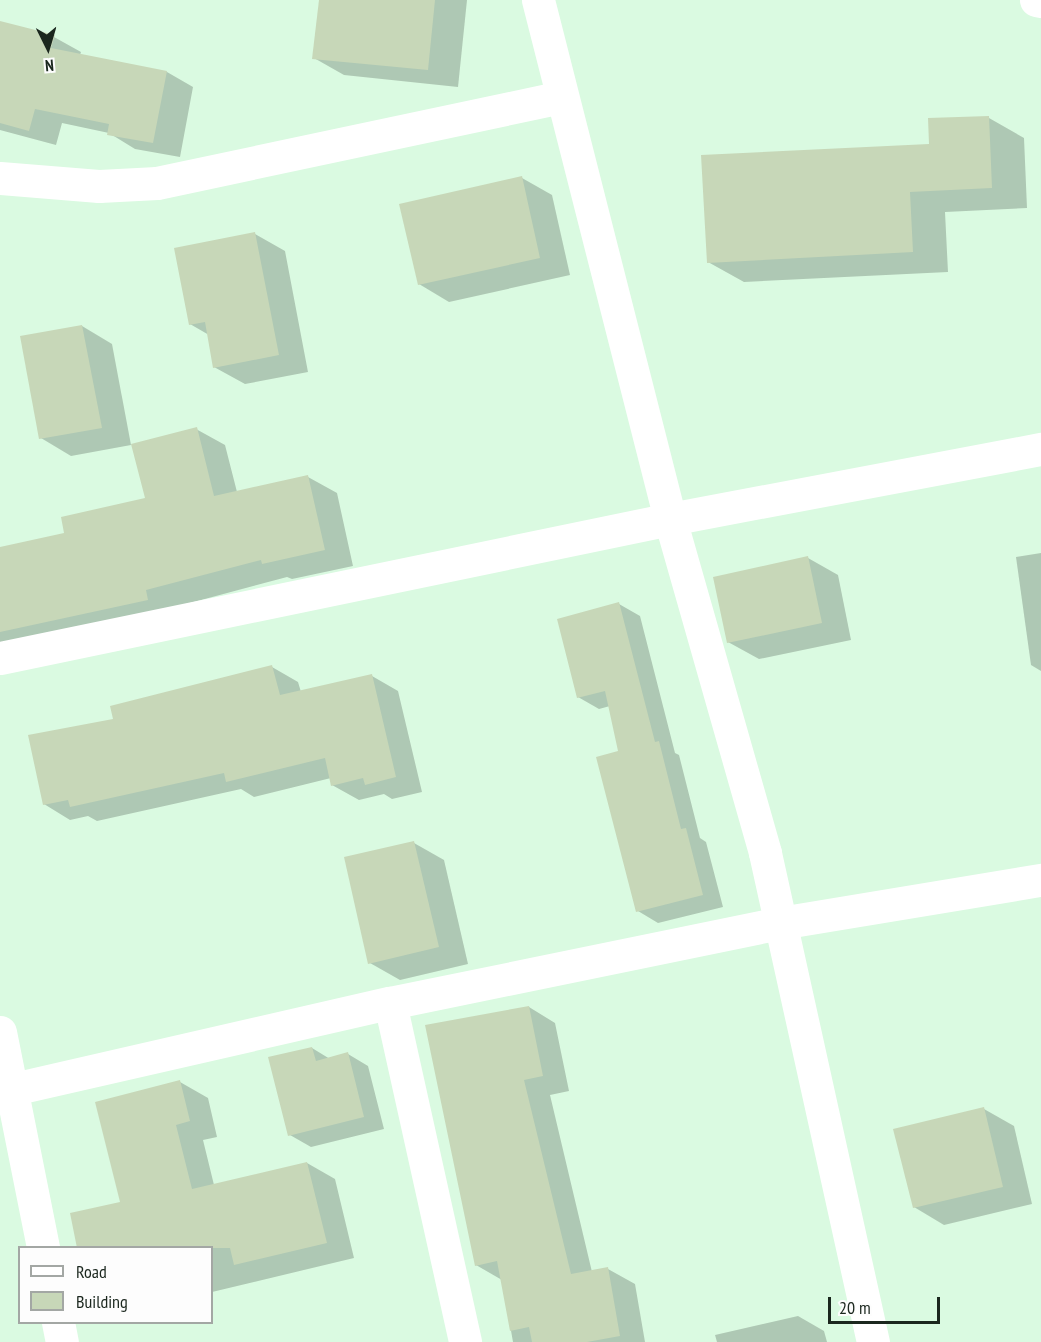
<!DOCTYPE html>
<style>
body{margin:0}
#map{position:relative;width:1041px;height:1342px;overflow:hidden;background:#dafae1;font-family:"PT Sans Narrow",sans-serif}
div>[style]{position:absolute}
.shadow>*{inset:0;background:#0003}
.building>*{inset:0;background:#c7d7b8}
.minor>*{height:33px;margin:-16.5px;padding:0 16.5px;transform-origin:16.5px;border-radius:16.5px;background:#fff}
.tertiary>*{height:33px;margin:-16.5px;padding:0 16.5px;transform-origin:16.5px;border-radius:16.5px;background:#fff}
span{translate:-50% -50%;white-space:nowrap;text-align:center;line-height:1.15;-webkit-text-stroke:4.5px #fdfdfd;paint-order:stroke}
.legend{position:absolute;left:18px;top:1246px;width:195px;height:78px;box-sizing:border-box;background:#fdfdfd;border:2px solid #a3a7a4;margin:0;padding:8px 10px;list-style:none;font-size:18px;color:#1b271e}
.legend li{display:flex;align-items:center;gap:12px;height:30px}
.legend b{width:30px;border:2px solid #a3a7a4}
.north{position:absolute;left:18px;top:18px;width:60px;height:60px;-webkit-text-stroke:4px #fdfdfd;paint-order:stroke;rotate:175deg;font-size:16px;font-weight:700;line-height:24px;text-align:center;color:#1b271e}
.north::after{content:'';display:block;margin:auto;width:21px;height:27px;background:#1b271e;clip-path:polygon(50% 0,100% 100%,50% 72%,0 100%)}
.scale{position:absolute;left:828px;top:1297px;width:112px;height:27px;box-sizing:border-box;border:3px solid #1b271e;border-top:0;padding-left:8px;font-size:18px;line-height:21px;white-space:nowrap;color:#1b271e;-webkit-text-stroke:4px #fdfdfd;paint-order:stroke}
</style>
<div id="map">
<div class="shadow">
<i style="clip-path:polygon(320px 0,467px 0,458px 87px,344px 75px,314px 58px)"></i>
<i style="clip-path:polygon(0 22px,54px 37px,81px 52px,80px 55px,167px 72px,193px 87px,180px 157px,135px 149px,109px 133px,62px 123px,56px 145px,0 130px)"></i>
<i style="clip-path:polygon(989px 118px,1024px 138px,1027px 208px,945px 212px,948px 272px,744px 282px,708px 262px,931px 145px)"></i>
<i style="clip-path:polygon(522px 178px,552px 195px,570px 275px,449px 302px,419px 284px)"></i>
<i style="clip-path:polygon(255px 234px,285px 251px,308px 372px,245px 384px,214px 367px,209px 335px,190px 324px)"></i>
<i style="clip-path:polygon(82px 326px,112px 344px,131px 445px,71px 456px,41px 438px)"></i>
<i style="clip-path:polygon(196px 429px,225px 445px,237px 492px,308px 477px,337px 493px,353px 566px,292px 579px,287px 577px,0 654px,0 548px,66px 534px,147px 500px)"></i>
<i style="clip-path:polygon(1041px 553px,1041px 671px,1031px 665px,1016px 557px)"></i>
<i style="clip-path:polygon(808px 558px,838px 575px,851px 640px,759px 659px,728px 642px)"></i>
<i style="clip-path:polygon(619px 604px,640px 616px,675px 753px,679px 755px,700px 838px,706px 842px,723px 907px,658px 923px,638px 911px,620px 753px,610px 706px,599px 709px,578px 697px)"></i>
<i style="clip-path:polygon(272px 667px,298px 682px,301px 692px,372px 676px,398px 691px,422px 792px,392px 799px,384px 794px,359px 800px,332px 785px,331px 778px,254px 797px,241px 789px,97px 821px,88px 816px,70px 820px,44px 804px,115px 720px)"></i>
<i style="clip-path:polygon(414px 843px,444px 860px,468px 964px,400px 980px,370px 963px)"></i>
<i style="clip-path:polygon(529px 1007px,555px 1023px,569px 1091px,550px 1095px,592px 1272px,608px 1269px,635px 1284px,645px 1342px,513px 1342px,502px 1280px,476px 1265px)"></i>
<i style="clip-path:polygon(312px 1048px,330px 1059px,348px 1054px,368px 1066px,384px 1129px,311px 1147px,290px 1135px)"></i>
<i style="clip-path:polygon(180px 1082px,208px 1098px,217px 1137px,203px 1140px,214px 1185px,307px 1163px,335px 1179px,354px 1258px,212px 1292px,212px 1248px,122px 1203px)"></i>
<i style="clip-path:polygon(984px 1109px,1014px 1126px,1032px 1204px,944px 1225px,914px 1207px)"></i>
<i style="clip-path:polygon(798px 1316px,824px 1331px,827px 1342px,717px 1342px,715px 1335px)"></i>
</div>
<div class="building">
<i style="clip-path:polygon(319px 0,435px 0,428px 70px,312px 59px)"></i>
<i style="clip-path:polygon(0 21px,55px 35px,51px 48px,167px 71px,153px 143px,107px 135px,109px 124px,35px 109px,29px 131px,0 123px)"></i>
<i style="clip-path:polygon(989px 116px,992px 188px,910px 192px,913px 252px,707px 263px,701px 155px,929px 144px,928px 118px)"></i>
<i style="clip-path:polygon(522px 176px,540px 258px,418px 285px,399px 204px)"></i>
<i style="clip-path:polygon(255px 232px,279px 355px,213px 368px,205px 322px,189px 325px,174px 248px)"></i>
<i style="clip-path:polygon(82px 325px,102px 428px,39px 439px,20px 336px)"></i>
<i style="clip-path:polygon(197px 427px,214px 496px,308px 475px,325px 550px,262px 564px,261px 560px,146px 590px,148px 600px,0 632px,0 547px,64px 533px,61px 517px,145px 498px,131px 444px)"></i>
<i style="clip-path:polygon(808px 556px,822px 623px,727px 643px,713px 577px)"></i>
<i style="clip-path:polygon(619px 602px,655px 742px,659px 741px,681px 829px,686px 828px,703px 895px,636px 912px,596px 757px,618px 751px,605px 691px,577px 698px,557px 619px)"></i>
<i style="clip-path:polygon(272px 665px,280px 695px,372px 674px,396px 777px,365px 785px,363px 778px,331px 786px,325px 758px,226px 782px,224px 773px,70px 807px,68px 800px,43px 805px,28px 735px,113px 719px,110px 706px)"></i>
<i style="clip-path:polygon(414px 841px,439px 947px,368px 964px,344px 857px)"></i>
<i style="clip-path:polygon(529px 1006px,543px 1076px,524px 1080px,571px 1274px,608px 1267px,620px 1336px,587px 1342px,532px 1342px,529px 1327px,510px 1331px,497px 1261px,475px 1266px,425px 1025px)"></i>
<i style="clip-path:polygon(312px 1047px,316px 1061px,348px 1052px,364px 1117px,288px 1136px,268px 1057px)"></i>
<i style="clip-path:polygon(180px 1080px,190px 1121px,176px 1125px,192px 1189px,307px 1162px,327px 1243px,234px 1265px,230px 1248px,77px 1248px,70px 1213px,120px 1202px,95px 1102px)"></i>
<i style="clip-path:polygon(984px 1107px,1003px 1187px,913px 1208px,893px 1129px)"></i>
</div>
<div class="minor">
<i style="left:538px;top:0;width:536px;rotate:75.73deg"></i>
<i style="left:670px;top:519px;width:347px;rotate:74.1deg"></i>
<i style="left:765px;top:853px;width:501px;rotate:77.55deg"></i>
<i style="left:1036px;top:0;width:5px;rotate:11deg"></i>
<i style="left:0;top:178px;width:99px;rotate:4.6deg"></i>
<i style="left:99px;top:186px;width:58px;rotate:-3deg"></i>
<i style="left:157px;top:183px;width:413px;rotate:-12deg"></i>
<i style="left:390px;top:1003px;width:347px;rotate:77.5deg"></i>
<i style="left:0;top:1032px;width:220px;rotate:78.7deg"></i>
<i style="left:0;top:1092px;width:400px;rotate:-12.9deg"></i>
<i style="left:390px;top:1003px;width:398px;rotate:-11.6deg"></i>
<i style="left:780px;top:923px;width:265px;rotate:-9.4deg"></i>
<i style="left:58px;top:1322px;width:20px;rotate:79deg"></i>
</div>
<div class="tertiary">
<i style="left:0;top:658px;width:684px;rotate:-11.72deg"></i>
<i style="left:670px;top:519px;width:378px;rotate:-10.7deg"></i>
</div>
<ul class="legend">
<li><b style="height:8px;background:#fff"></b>Road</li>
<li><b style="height:16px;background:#c7d7b8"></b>Building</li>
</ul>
<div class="north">N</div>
<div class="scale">20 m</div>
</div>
